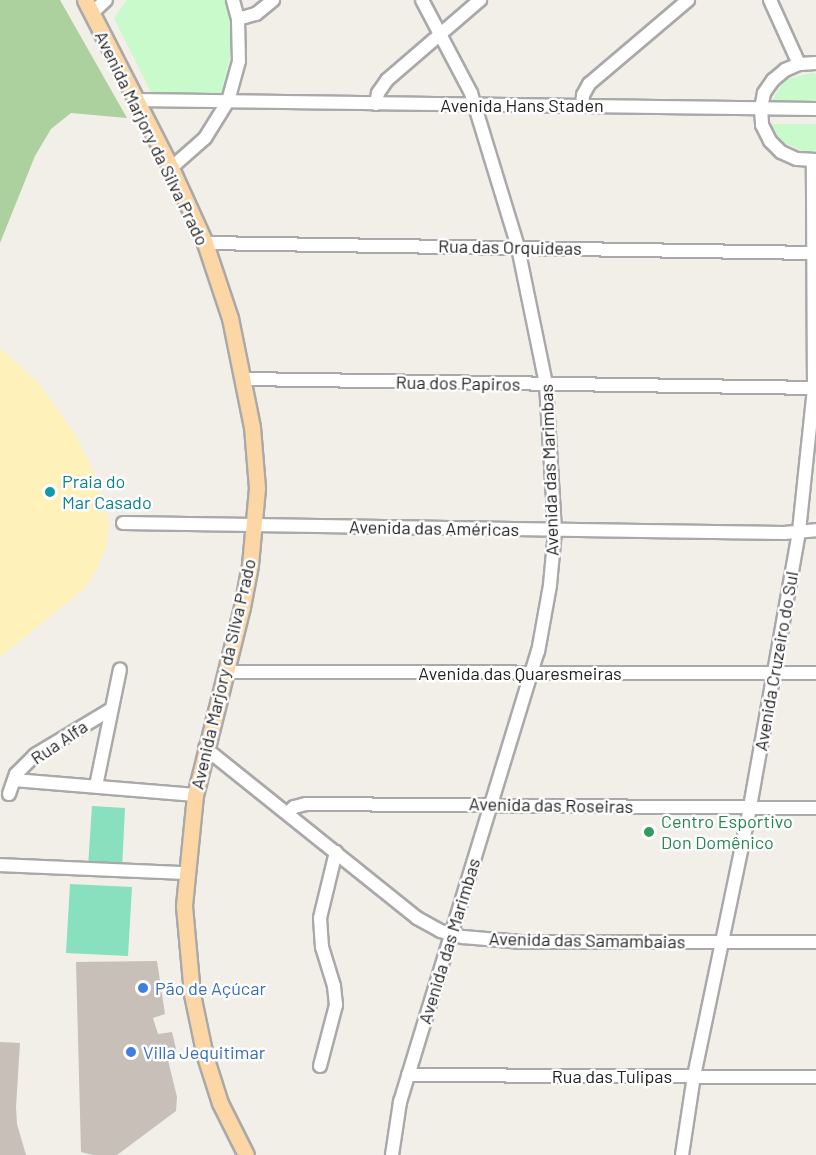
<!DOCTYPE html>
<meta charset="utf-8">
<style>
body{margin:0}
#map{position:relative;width:816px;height:1155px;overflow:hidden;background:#f2efe9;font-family:Barlow,sans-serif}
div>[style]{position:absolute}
.forest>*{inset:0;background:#add19e}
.sand>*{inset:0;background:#fff1ba}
.park>*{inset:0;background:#c8facc}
.pitch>*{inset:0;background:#88e0be}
.building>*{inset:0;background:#c7bfb8}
.roads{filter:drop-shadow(2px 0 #a9a9a9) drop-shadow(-2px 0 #a9a9a9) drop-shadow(0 2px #a9a9a9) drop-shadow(0 -2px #a9a9a9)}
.minor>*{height:12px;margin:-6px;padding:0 6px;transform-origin:6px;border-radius:6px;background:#fff}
.major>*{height:15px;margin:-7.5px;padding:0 7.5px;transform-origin:7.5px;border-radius:7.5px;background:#fcd6a4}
.dots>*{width:16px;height:16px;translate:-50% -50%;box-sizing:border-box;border:3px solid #fff;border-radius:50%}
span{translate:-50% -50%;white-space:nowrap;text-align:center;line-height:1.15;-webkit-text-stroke:5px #fff;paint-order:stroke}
.street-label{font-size:18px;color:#222}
.culture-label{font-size:18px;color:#0d838f}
.left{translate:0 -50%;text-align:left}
.leisure-label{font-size:18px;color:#27864d}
.shop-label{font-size:18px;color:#366cbe}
</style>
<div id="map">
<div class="forest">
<i style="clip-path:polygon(0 0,60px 0,127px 118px,71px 113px,51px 129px,35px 156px,0 243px)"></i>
</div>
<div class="sand">
<i style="clip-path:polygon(0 348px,40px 385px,76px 436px,96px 477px,109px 524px,107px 544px,97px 569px,84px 589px,0 657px)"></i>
</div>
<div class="park">
<i style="clip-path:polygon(127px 0,227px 0,230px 8px,232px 45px,223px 94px,152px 94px,114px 18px)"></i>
<i style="clip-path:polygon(812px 73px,816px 74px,816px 103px,771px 103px,784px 80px)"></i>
<i style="clip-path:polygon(771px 124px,816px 124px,816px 152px,810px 154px,782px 142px)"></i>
</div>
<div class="pitch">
<i style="clip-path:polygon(92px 806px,125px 808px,122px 869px,88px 867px)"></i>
<i style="clip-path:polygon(70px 884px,132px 887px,128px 956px,66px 953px)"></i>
</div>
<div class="building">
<i style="clip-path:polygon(157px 961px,165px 1014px,153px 1018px,158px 1034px,172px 1032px,177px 1053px,167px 1056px,177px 1097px,176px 1111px,117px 1155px,93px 1155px,81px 1152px,76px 962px)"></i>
<i style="clip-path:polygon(0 1042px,20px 1043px,16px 1107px,17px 1124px,26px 1155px,0 1155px)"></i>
</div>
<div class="roads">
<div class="minor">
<i style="left:770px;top:0;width:70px;rotate:65.6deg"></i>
<i style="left:92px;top:13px;width:19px;rotate:-43deg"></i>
<i style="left:238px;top:19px;width:19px;rotate:-16deg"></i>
<i style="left:256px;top:14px;width:22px;rotate:-39deg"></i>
<i style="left:816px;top:63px;width:17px;rotate:177deg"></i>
<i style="left:799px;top:64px;width:15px;rotate:157deg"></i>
<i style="left:785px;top:70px;width:16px;rotate:140deg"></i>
<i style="left:773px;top:80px;width:16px;rotate:125deg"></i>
<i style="left:764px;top:93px;width:16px;rotate:101deg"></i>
<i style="left:761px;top:109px;width:16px;rotate:86deg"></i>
<i style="left:762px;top:125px;width:18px;rotate:63deg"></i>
<i style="left:770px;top:141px;width:16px;rotate:45deg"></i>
<i style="left:781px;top:152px;width:17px;rotate:24deg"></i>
<i style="left:797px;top:159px;width:19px;rotate:3deg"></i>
<i style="left:136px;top:100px;width:680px;rotate:0.76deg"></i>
<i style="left:376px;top:104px;width:11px;rotate:-80deg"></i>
<i style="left:378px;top:93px;width:16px;rotate:-55deg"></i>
<i style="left:387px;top:80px;width:123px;rotate:-40.7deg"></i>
<i style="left:582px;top:105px;width:10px;rotate:-84deg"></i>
<i style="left:583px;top:95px;width:13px;rotate:-61deg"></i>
<i style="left:589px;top:84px;width:130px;rotate:-40.3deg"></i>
<i style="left:171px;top:168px;width:45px;rotate:-41.4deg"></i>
<i style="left:205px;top:138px;width:44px;rotate:-58.1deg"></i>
<i style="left:228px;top:101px;width:41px;rotate:-74.6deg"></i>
<i style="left:239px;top:61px;width:42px;rotate:-91.4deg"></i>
<i style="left:238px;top:19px;width:20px;rotate:-105deg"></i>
<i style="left:205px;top:243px;width:611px;rotate:0.94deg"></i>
<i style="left:244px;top:379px;width:572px;rotate:0.9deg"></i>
<i style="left:123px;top:523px;width:661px;rotate:0.87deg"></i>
<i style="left:784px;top:533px;width:32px;rotate:-5deg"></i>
<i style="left:225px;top:672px;width:591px;rotate:0.1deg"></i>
<i style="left:205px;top:748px;width:272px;rotate:38.7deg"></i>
<i style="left:417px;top:918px;width:26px;rotate:29deg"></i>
<i style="left:440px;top:931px;width:24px;rotate:15deg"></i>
<i style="left:463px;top:937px;width:59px;rotate:4.8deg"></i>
<i style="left:522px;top:942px;width:294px"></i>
<i style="left:14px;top:780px;width:182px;rotate:4.7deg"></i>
<i style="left:96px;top:786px;width:119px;rotate:-78.4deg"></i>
<i style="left:9px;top:794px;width:21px;rotate:-71deg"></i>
<i style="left:16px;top:774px;width:27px;rotate:-45deg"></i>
<i style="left:35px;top:755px;width:87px;rotate:-31deg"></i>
<i style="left:288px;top:813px;width:8px;rotate:-45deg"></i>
<i style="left:294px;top:807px;width:12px;rotate:-14deg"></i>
<i style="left:306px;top:804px;width:510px;rotate:0.45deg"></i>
<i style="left:0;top:865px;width:186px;rotate:2.5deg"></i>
<i style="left:320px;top:1066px;width:63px;rotate:-75.3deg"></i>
<i style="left:336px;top:1005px;width:19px;rotate:-96deg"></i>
<i style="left:334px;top:986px;width:41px;rotate:-107.1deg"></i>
<i style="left:322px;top:947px;width:29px;rotate:-94deg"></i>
<i style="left:320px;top:918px;width:68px;rotate:-76.4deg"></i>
<i style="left:408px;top:1075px;width:408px;rotate:0.3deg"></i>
<i style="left:392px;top:1155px;width:54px;rotate:-81.4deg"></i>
<i style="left:400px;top:1102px;width:471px;rotate:-73deg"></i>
<i style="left:538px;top:652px;width:68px;rotate:-79.8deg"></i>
<i style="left:550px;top:585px;width:54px;rotate:-84.7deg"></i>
<i style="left:555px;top:531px;width:147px;rotate:-93.5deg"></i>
<i style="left:546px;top:384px;width:140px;rotate:-101.6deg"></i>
<i style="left:518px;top:247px;width:161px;rotate:-107deg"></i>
<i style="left:471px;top:93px;width:105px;rotate:-117.8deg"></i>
<i style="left:682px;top:1155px;width:80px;rotate:-81.4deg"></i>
<i style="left:694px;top:1076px;width:275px;rotate:-78.2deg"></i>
<i style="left:750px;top:807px;width:280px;rotate:-79.9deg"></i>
<i style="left:799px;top:531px;width:144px;rotate:-84deg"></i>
<i style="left:814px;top:388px;width:227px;rotate:-90.3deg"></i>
</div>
<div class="major">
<i style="left:85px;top:0;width:189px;rotate:62.9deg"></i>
<i style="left:171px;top:168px;width:82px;rotate:65.6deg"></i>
<i style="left:205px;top:243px;width:79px;rotate:71.6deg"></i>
<i style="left:230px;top:318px;width:111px;rotate:78.6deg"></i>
<i style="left:252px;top:427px;width:61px;rotate:85.3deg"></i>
<i style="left:257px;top:488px;width:77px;rotate:95.2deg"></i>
<i style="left:250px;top:565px;width:43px;rotate:100.8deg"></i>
<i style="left:242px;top:607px;width:194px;rotate:104deg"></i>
<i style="left:195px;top:795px;width:112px;rotate:95.7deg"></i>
<i style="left:184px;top:906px;width:88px;rotate:84.8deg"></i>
<i style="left:192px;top:994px;width:63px;rotate:78.2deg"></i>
<i style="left:205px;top:1056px;width:49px;rotate:72.3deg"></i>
<i style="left:220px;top:1103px;width:58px;rotate:63.4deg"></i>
</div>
</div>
<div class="dots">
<i style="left:50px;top:492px;background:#0f9aa8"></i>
<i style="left:649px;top:832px;background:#2e9e5b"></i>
<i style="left:143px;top:988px;background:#3f7fe0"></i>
<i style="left:131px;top:1052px;background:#3f7fe0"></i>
</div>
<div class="street-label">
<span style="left:522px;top:105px">Avenida Hans Staden</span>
<span style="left:152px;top:138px;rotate:64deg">Avenida Marjory da Silva Prado</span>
<span style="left:510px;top:247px;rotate:1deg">Rua das Orquideas</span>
<span style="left:458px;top:383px;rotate:1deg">Rua dos Papiros</span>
<span style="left:549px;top:470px;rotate:-92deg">Avenida das Marimbas</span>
<span style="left:434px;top:528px;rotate:1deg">Avenida das Américas</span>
<span style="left:776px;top:661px;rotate:-80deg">Avenida Cruzeiro do Sul</span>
<span style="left:520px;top:673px">Avenida das Quaresmeiras</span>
<span style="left:223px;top:674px;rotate:-77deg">Avenida Marjory da Silva Prado</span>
<span style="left:59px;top:742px;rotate:-34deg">Rua Alfa</span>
<span style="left:551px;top:805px;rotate:1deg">Avenida das Roseiras</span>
<span style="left:587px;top:940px;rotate:1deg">Avenida das Samambaias</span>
<span style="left:449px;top:941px;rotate:-73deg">Avenida das Marimbas</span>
<span style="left:612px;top:1076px">Rua das Tulipas</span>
</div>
<div class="culture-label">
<span class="left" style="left:62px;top:492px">Praia do<br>Mar Casado</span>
</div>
<div class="leisure-label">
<span class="left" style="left:661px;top:832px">Centro Esportivo<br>Don Domênico</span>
</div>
<div class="shop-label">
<span class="left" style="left:155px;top:988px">Pão de Açúcar</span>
<span class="left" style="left:143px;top:1052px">Villa Jequitimar</span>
</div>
</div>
